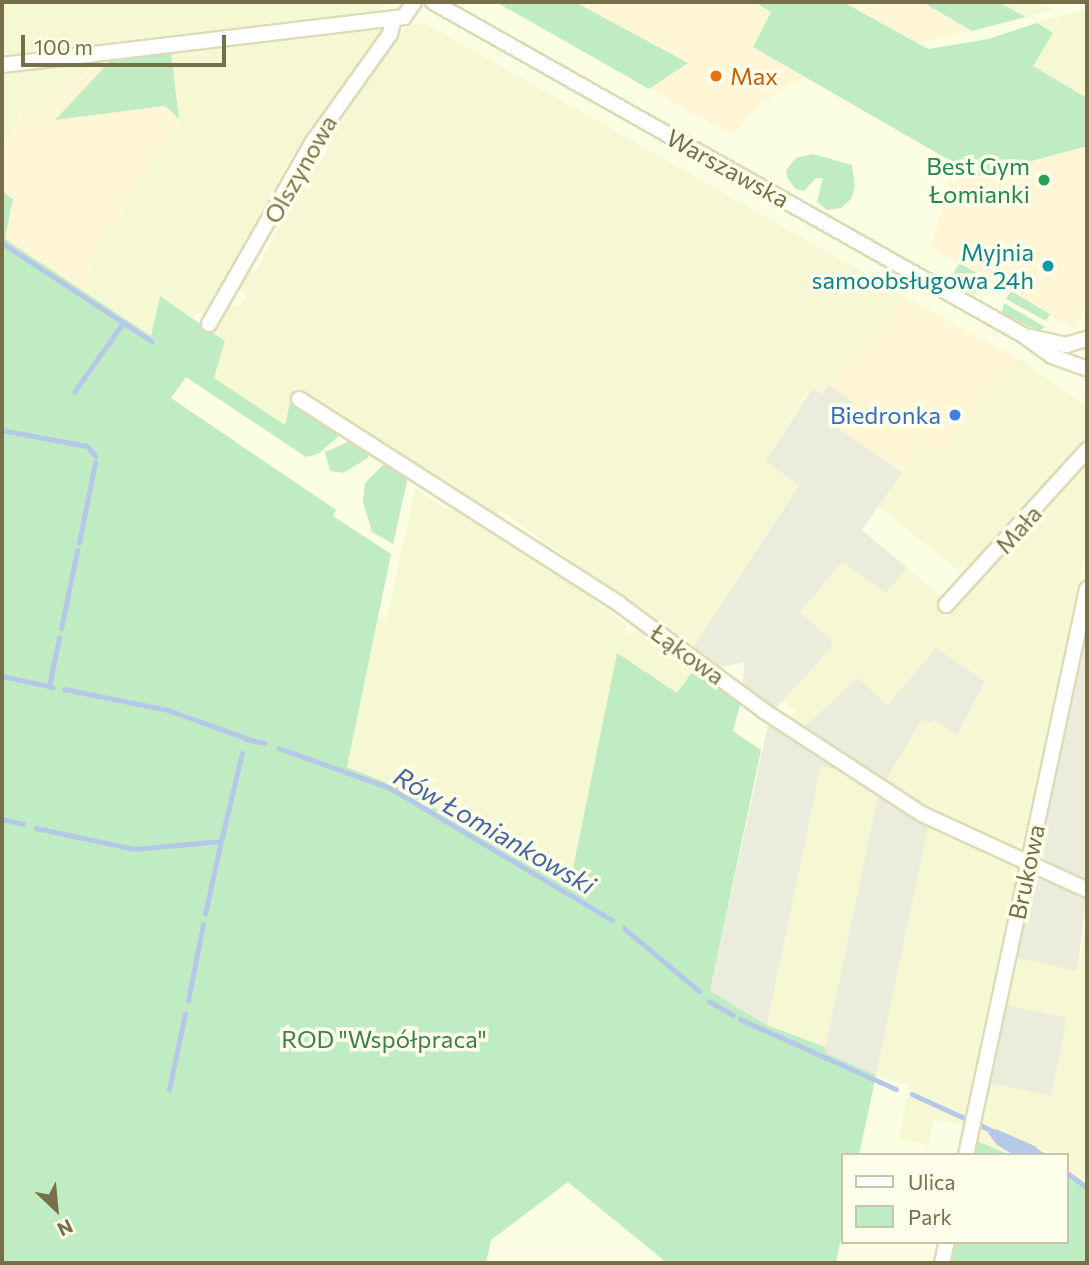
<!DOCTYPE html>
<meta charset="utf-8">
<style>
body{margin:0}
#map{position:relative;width:1089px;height:1265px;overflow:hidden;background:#fbfee2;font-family:Commissioner,sans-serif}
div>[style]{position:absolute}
.residential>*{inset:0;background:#f6f8d3}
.commercial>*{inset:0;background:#fff6d5}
.industrial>*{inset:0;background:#ececdd}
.green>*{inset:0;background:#c0ecc3}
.water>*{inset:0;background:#b5c8e8}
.stream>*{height:4.5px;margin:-2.25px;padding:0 2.25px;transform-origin:2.25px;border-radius:2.25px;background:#b5c8e8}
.roads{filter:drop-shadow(2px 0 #dddcb8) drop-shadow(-2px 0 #dddcb8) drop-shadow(0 2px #dddcb8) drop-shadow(0 -2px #dddcb8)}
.minor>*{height:14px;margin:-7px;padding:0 7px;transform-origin:7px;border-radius:7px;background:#fff}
.dots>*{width:19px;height:19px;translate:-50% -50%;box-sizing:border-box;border:4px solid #fdffea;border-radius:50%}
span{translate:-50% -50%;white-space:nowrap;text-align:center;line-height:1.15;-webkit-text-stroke:7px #fdffea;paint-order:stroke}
.food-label{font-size:24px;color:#c56008}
.left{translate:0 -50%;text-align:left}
.leisure-label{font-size:24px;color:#27864d}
.right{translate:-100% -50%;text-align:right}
.street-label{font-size:24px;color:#776f47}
.culture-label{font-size:24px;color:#0d838f}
.shop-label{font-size:24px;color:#366cbe}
.park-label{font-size:24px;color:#3e7e4b}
.water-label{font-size:26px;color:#4766a1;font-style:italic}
.frame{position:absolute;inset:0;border:4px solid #776f47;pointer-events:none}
.legend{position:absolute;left:841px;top:1153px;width:228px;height:91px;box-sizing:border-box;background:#fdffea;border:2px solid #c7c5a9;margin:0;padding:9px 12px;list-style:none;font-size:21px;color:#776f47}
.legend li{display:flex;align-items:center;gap:14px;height:35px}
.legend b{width:35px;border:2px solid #c7c5a9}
.north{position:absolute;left:21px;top:1174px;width:70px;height:70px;-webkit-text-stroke:5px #fdffea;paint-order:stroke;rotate:154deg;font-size:19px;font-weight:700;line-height:28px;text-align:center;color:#776f47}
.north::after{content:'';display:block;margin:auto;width:24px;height:32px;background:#776f47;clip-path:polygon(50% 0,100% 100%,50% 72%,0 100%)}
.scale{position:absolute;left:21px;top:35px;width:205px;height:32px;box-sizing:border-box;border:4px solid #776f47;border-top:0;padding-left:9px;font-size:21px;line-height:24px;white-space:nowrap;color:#776f47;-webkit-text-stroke:5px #fdffea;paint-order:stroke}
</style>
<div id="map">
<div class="residential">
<i style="clip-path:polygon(2px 2px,383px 2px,386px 4px,378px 11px,2px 55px)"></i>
<i style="clip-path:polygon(998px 2px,1038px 2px,1053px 10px,1026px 17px)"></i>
<i style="clip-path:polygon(1087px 8px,1087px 98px,1033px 66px,1053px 33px,1037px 23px)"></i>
<i style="clip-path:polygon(425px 23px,906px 297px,823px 394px,811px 389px,765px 460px,799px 484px,693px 648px,500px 510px,496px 514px,295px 386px,286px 426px,214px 378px,225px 341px,213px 332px,228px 305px,240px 305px,246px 297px,240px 287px,249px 271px,255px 273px,313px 162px,319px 165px,329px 147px,325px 142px,347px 104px,408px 25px)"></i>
<i style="clip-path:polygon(383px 28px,385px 33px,291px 158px,203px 315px,198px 312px,194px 319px,160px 297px,151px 336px,87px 293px,91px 257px,179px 119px,171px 53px)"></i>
<i style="clip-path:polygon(89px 62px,87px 70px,35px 118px,21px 112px,2px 154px,2px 72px)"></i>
<i style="clip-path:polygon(1019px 359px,1087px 406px,1087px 443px,968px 578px,878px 506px,923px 440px,940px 452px)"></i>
<i style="clip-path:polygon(1087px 454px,1087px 543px,1023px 842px,1010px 848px,923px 805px,886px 780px,922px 719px,931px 724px,934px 720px,957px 735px,984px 682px,937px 649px,888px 705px,858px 678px,804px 727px,790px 718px,796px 710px,782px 701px,832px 647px,831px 639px,800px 612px,843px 561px,886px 593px,907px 568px,947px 600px,937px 608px,941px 614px,997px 560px)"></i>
<i style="clip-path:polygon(415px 489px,447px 509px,450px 501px,597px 597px,596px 602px,626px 625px,626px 635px,643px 629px,695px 668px,677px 694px,617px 654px,569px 888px,405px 790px,347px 766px,378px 617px,387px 618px)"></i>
<i style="clip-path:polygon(836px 762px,879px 791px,825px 1047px,767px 1025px,821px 766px)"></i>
<i style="clip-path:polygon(928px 828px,1018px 866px,963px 1124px,934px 1120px,928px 1145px,898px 1139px,910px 1085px,876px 1075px)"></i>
<i style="clip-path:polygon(1087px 919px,1087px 1185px,1066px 1170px,1066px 1155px,1040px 1150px,1038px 1155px,1010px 1155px,977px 1141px,990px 1083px,1051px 1096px,1066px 1018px,1007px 1005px,1017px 958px,1077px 971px)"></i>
</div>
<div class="commercial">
<i style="clip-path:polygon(575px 2px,754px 2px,771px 12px,753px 47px,805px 76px,760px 104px,733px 136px,649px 89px,687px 63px)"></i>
<i style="clip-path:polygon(843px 2px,922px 2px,972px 31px,918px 43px)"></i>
<i style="clip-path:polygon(111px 60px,56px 119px,166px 106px,179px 119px,91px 257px,87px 293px,5px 239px,13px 199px,2px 191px,2px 154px,21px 112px,35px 118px,87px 71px,89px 62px)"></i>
<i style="clip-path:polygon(1087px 146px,1087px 307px,1075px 330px,930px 247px,951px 182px)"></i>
<i style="clip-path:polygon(906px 297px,1019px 359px,940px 453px,923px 440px,902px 472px,838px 428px,829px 385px)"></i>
</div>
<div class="industrial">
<i style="clip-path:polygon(829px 385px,854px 402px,838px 428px,902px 472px,862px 530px,907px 568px,886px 593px,842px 562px,800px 612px,831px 639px,832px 647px,776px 708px,743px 684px,744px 662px,719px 668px,693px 648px,799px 485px,765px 461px,812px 389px,823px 394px)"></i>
<i style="clip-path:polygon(1085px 640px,1087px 641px,1087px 880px,1046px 861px,1040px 850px)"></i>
<i style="clip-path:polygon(936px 648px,985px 681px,957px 735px,934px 720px,931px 724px,922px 719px,886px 780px,804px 727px,858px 678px,888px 705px)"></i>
<i style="clip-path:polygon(769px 720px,836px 762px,832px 769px,821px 766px,767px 1025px,710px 991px)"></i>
<i style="clip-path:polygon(879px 791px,928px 828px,876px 1075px,824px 1053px)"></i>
<i style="clip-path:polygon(1042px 876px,1087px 895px,1077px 971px,1017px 958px,1032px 881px)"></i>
<i style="clip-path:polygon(1007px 1005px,1067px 1018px,1051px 1096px,990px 1083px)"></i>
</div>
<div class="green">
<i style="clip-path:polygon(496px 2px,575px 2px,688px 63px,649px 89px)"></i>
<i style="clip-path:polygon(754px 2px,843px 2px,928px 49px,988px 39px,1037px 23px,1053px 33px,1033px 66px,1087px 98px,1087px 146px,977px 176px,753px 47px,771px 12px)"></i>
<i style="clip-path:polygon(922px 2px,998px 2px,1026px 17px,972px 31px)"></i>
<i style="clip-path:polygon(171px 53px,179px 119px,165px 106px,55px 120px,111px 60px)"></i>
<i style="clip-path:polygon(813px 154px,852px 165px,855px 187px,851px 199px,841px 208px,827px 210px,817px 202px,823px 178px,816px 178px,804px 191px,796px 189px,788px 179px,786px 170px,796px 158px)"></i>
<i style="clip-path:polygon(2px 191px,13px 199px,5px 239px,151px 336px,160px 296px,225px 341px,214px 378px,285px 425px,290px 403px,340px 435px,318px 454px,306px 457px,186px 377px,171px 398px,336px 510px,333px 516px,391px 554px,347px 767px,405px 790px,569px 888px,617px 653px,677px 693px,695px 668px,741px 701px,733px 731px,761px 750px,710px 991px,767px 1025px,825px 1047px,825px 1053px,876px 1075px,859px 1155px,842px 1155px,842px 1234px,836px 1263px,667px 1263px,568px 1182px,491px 1240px,486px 1263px,2px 1263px)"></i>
<i style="clip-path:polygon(959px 263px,984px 277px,974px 294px,949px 282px)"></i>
<i style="clip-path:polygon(1011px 291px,1050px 314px,1046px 321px,1006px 299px)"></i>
<i style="clip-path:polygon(1004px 303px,1045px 327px,1038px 331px,1002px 313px)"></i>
<i style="clip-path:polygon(350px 441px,369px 450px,368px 458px,343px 473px,330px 471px,325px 452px)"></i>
<i style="clip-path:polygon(386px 462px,408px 477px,393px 544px,372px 532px,363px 502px,365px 483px)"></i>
<i style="clip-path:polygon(977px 1141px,1010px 1155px,974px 1155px)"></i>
<i style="clip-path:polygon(1066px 1170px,1087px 1185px,1087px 1263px,951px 1263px,956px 1242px,1066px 1242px)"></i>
</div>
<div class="water">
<i style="clip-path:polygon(996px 1129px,1037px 1147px,1034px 1155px,1012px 1154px,997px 1145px,988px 1133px)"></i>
</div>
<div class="stream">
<i style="left:2px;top:243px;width:179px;rotate:33.2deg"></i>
<i style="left:74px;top:392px;width:85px;rotate:-54.6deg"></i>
<i style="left:2px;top:430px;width:86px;rotate:10.7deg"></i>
<i style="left:87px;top:446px;width:13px;rotate:48deg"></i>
<i style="left:79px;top:543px;width:82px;rotate:-78.7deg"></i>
<i style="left:61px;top:629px;width:80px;rotate:-78.4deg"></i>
<i style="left:2px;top:676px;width:52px;rotate:12.2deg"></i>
<i style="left:49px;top:686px;width:49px;rotate:-78.2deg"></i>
<i style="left:64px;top:689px;width:106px;rotate:11.4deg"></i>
<i style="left:168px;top:710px;width:83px;rotate:19.7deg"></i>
<i style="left:246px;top:739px;width:19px;rotate:12deg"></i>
<i style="left:279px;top:748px;width:118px;rotate:19.8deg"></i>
<i style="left:390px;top:788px;width:258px;rotate:30.7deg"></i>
<i style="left:2px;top:819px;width:22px;rotate:13deg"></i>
<i style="left:36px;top:828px;width:101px;rotate:12deg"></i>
<i style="left:135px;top:849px;width:86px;rotate:-5.3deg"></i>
<i style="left:221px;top:841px;width:90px;rotate:-76.6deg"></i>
<i style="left:205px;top:914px;width:75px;rotate:-77.6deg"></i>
<i style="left:624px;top:928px;width:98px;rotate:40deg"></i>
<i style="left:188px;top:1001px;width:78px;rotate:-79deg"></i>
<i style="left:709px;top:1001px;width:28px;rotate:30deg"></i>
<i style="left:740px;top:1019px;width:171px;rotate:24.2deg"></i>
<i style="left:169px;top:1090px;width:78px;rotate:-78.1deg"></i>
<i style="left:912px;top:1094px;width:91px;rotate:24.6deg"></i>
<i style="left:1032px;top:1148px;width:13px;rotate:32deg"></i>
<i style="left:1066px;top:1172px;width:26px;rotate:36deg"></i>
</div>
<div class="roads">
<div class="minor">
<i style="left:433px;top:2px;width:677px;rotate:29.44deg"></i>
<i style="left:1023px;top:335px;width:36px;rotate:36deg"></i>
<i style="left:1052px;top:356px;width:35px;rotate:20deg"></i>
<i style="left:2px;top:65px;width:405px;rotate:-6.8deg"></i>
<i style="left:404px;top:17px;width:18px;rotate:-56deg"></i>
<i style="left:209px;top:324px;width:210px;rotate:-60.3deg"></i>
<i style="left:313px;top:142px;width:133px;rotate:-54.5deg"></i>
<i style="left:390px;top:34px;width:16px;rotate:-76deg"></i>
<i style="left:1031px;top:337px;width:36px;rotate:13deg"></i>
<i style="left:1066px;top:345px;width:21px;rotate:-17deg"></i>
<i style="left:299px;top:399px;width:380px;rotate:32.6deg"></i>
<i style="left:619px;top:604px;width:180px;rotate:36.4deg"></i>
<i style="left:764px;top:711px;width:189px;rotate:33.1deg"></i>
<i style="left:922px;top:814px;width:182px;rotate:24.7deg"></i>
<i style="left:946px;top:605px;width:210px;rotate:-47.7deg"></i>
<i style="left:966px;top:1155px;width:579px;rotate:-77.93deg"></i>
<i style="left:942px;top:1263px;width:22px;rotate:-77deg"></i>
</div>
</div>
<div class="dots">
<i style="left:716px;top:76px;background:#e8710a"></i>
<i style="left:1044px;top:180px;background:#2e9e5b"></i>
<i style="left:1048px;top:266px;background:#0f9aa8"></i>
<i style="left:955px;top:415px;background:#3f7fe0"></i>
</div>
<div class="food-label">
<span class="left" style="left:730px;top:76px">Max</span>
</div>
<div class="leisure-label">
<span class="right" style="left:1030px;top:180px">Best Gym<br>Łomianki</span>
</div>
<div class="street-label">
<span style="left:728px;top:168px;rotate:29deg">Warszawska</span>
<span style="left:300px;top:169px;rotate:-60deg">Olszynowa</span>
<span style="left:1018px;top:529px;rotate:-48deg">Mała</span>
<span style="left:688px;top:654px;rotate:36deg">Łąkowa</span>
<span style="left:1026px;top:872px;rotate:-78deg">Brukowa</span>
</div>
<div class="culture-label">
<span class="right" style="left:1034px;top:266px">Myjnia<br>samoobsługowa 24h</span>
</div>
<div class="shop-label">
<span class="right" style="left:941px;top:415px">Biedronka</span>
</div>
<div class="park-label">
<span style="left:384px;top:1039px">ROD "Współpraca"</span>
</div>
<div class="water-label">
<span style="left:495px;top:830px;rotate:30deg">Rów Łomiankowski</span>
</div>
<div class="frame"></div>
<ul class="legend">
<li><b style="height:9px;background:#fff"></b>Ulica</li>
<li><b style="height:19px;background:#c0ecc3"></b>Park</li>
</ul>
<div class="north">N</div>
<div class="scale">100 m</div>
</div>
